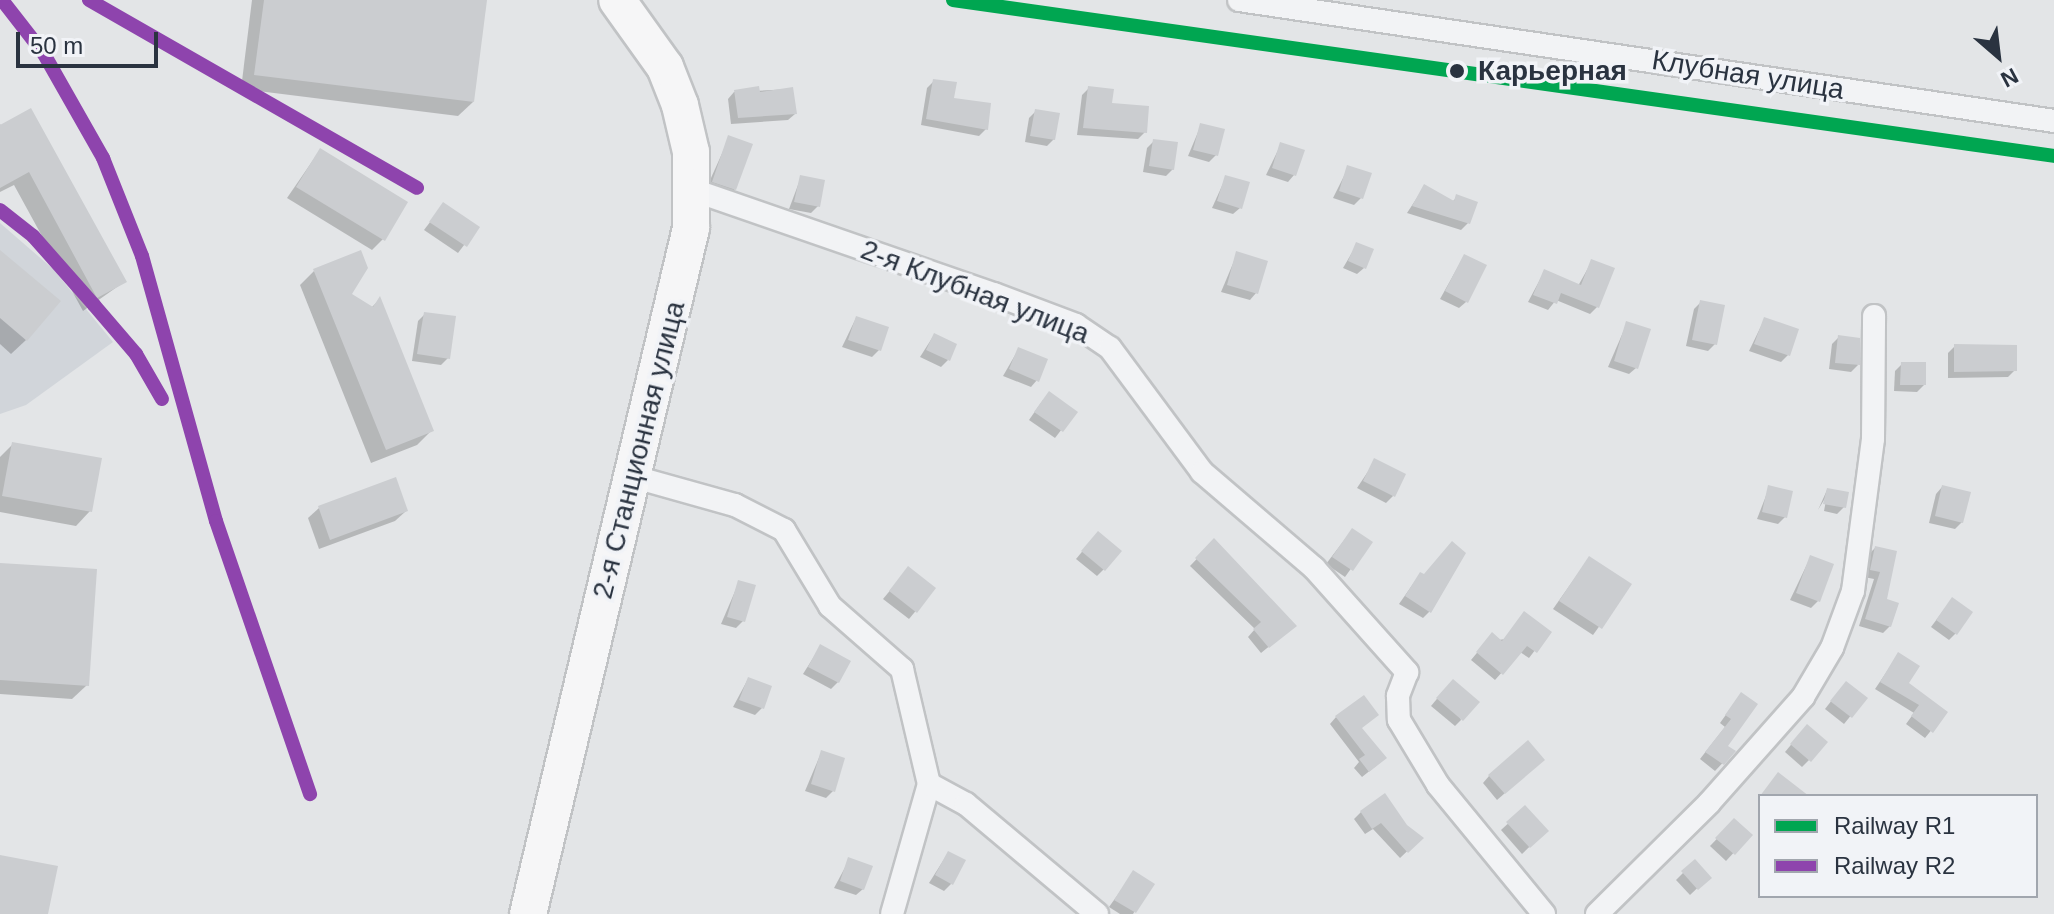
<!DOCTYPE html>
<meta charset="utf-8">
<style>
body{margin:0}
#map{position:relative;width:2054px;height:914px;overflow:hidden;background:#e3e5e7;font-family:Helvetica,sans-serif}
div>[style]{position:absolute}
.built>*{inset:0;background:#d1d5da}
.shadow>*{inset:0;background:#0003}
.building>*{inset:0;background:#cbcdd0}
.roads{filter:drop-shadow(2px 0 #c1c3c5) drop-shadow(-2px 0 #c1c3c5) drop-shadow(0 2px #c1c3c5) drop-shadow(0 -2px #c1c3c5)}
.street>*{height:22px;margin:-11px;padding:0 11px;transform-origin:11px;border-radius:11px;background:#f2f3f5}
.primary>*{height:36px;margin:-18px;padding:0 18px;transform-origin:18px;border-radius:18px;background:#f6f6f7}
.rail-1>*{height:14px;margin:-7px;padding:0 7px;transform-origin:7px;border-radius:7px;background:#00a651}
.rail-2>*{height:14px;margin:-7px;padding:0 7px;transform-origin:7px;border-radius:7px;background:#8e44ad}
.dots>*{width:22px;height:22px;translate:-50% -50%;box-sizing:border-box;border:4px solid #f1f3f7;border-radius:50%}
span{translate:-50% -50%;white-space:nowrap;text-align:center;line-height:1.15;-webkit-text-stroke:7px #f1f3f7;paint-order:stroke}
.stop-label{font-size:28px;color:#2a3340;font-weight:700}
.left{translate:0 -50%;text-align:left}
.street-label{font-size:28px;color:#2a3340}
.legend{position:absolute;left:1758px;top:794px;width:280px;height:104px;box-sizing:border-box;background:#f1f3f7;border:2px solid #a1a6ae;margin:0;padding:10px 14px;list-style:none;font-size:24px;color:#2a3340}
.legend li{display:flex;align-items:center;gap:16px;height:40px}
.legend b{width:40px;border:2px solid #a1a6ae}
.north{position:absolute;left:1958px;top:16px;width:80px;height:80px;-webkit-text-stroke:6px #f1f3f7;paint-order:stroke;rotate:152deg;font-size:22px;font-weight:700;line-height:32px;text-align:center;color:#2a3340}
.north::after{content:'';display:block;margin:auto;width:28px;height:36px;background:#2a3340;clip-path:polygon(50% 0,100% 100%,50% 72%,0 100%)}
.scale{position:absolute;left:16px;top:32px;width:142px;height:36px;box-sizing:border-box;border:4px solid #2a3340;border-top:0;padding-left:10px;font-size:24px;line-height:28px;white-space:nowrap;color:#2a3340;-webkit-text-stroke:6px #f1f3f7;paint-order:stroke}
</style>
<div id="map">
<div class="built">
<i style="clip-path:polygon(0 223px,53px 269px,113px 342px,26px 405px,0 414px)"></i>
</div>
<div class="shadow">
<i style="clip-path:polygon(252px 0,464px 0,473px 102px,458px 116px,241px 89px)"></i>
<i style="clip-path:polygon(934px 81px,986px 129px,979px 136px,921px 125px,927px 88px)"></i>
<i style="clip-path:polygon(1089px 88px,1110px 105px,1145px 132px,1138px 139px,1077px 135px,1082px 95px)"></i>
<i style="clip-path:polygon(791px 89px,795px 114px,788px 120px,731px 124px,728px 99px,734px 92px)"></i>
<i style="clip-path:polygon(1036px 111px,1054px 139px,1047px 146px,1025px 142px,1029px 118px)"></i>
<i style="clip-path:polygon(0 124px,124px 282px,83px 311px,14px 185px,0 192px)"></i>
<i style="clip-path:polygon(1201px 125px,1216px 155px,1209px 162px,1188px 156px)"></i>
<i style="clip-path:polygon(729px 138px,735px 189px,728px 196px,706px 189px)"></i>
<i style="clip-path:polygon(1154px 141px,1173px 169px,1166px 176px,1143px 172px,1147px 148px)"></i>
<i style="clip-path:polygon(1281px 144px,1294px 175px,1288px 182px,1266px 175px)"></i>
<i style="clip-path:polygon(320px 150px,383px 239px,372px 250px,287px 198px)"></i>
<i style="clip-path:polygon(1348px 168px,1361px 198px,1354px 205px,1333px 198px)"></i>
<i style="clip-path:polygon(801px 177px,818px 206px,811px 213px,789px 209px)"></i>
<i style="clip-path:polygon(1226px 177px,1240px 208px,1233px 214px,1212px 208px)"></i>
<i style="clip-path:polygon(1424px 187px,1452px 202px,1457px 197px,1468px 223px,1461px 230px,1407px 213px)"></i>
<i style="clip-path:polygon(443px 205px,477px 228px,458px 253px,424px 230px)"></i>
<i style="clip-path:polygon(1357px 244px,1364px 268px,1357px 274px,1343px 268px)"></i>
<i style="clip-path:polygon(0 253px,26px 340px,11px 354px,0 344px)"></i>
<i style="clip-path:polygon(1237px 254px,1256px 293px,1250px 300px,1221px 292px)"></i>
<i style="clip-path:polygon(1464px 256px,1466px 302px,1459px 308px,1440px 299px)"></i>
<i style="clip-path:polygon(1592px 261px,1597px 307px,1590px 314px,1556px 300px,1548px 310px,1528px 302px,1544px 272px,1578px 286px)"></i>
<i style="clip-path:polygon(314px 271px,371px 308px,379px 300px,432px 430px,417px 445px,371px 463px,300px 285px)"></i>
<i style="clip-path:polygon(1701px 302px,1715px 344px,1708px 351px,1686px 346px,1694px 309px)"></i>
<i style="clip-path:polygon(425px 314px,448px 358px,441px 365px,412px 361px,418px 321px)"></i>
<i style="clip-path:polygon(856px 318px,879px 350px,872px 357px,842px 347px)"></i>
<i style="clip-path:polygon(1764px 320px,1788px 355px,1781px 362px,1749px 351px)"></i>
<i style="clip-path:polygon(1627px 323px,1636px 368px,1629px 374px,1608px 367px)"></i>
<i style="clip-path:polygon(934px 335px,948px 360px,941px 367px,920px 357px)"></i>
<i style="clip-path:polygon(1839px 337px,1858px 365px,1851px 372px,1829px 369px,1832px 344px)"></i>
<i style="clip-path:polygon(1955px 346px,2015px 370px,2008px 377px,1948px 378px,1948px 353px)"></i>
<i style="clip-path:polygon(1018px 350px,1037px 380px,1031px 387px,1003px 376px)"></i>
<i style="clip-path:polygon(1902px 364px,1924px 385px,1917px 392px,1894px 391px,1895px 371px)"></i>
<i style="clip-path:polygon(1043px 400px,1075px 412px,1055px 438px,1029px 420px)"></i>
<i style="clip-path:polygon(13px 444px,90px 511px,76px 526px,0 512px,0 457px)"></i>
<i style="clip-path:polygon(1375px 461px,1393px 496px,1386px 503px,1357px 488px)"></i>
<i style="clip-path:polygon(1942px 487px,1962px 522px,1955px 529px,1929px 523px,1936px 494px)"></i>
<i style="clip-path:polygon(1769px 488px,1785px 517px,1778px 524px,1757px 519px)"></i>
<i style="clip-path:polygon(1827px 490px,1844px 507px,1837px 514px,1824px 511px,1827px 495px,1818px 510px)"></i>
<i style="clip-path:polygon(319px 508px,406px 511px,395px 521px,319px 549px,308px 518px)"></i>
<i style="clip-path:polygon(1352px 530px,1370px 542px,1345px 577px,1326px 564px)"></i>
<i style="clip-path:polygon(1091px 541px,1104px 569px,1097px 576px,1076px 559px)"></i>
<i style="clip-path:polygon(1214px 541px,1287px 632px,1261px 653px,1248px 637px,1255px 629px,1190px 566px)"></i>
<i style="clip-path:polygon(1875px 548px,1895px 552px,1885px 600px,1890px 626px,1883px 633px,1859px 626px,1874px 579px,1864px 577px,1868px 555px)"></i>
<i style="clip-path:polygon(1589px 558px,1629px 585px,1593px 635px,1553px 609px)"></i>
<i style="clip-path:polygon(1810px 558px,1818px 601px,1811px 608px,1790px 600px)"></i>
<i style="clip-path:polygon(0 565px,87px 685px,72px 699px,0 694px)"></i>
<i style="clip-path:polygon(1420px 574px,1430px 611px,1423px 618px,1399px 604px)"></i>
<i style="clip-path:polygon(902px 576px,934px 589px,909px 619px,883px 599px)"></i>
<i style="clip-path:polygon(739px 582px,743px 621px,736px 628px,721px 624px)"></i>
<i style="clip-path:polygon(1946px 607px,1956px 633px,1949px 640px,1931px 627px)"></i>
<i style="clip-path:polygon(1549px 632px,1529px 658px,1520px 652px,1495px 680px,1471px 660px,1486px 642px)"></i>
<i style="clip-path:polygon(820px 647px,838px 682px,831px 689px,803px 674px)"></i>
<i style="clip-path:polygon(1898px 655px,1907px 684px,1946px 712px,1925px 738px,1906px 724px,1914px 713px,1875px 689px)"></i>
<i style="clip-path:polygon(748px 679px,762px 708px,755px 715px,733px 707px)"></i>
<i style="clip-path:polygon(1446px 688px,1461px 720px,1455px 726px,1431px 706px)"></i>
<i style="clip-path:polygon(1839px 691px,1865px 698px,1844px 724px,1825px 709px)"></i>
<i style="clip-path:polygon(1735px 702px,1726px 746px,1733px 752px,1715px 771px,1700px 759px,1725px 727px,1720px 723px)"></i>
<i style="clip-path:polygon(1336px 717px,1360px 729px,1377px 765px,1362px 777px,1354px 768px,1359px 762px,1330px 724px)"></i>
<i style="clip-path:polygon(1800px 734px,1809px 760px,1802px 767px,1785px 752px)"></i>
<i style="clip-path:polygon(821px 753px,833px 791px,826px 798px,805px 791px)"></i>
<i style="clip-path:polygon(1535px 767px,1497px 800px,1483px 783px,1489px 776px)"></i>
<i style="clip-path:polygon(1525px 808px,1546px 831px,1522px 854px,1501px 830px)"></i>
<i style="clip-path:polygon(1361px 812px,1405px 826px,1421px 838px,1400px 858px,1373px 829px,1365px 834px,1354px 819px)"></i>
<i style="clip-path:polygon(1734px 821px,1750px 835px,1726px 861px,1710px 846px)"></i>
<i style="clip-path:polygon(948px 853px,951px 884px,944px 891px,929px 883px)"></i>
<i style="clip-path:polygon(849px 860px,863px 889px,856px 895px,834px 888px)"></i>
<i style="clip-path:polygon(1694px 862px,1709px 877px,1690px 895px,1676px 880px)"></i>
<i style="clip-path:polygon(1134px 872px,1152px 884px,1133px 914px,1120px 914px,1109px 907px)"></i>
</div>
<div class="building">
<i style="clip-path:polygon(264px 0,487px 0,474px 102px,254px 75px)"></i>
<i style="clip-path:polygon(933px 79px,957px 82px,954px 98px,991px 103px,988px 130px,926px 119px)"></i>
<i style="clip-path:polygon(759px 86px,760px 92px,793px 87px,797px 114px,738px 118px,734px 90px)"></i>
<i style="clip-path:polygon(1088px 86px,1114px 89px,1112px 103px,1149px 106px,1147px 133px,1083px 128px)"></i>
<i style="clip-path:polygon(31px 108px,127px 282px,97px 298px,29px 172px,0 188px,0 125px)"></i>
<i style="clip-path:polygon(1035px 109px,1060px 113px,1055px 140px,1030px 136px)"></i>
<i style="clip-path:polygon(1200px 123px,1225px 129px,1218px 156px,1193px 150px)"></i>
<i style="clip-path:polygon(728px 135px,753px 144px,736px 190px,712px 182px)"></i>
<i style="clip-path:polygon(1153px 139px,1178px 142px,1174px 170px,1149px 166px)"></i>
<i style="clip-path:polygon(1280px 142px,1305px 150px,1296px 176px,1272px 168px)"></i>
<i style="clip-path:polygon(320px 148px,408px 202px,385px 241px,296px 187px)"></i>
<i style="clip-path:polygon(1347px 165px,1372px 173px,1363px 199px,1339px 191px)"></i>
<i style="clip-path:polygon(800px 175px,825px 180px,820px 207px,794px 202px)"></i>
<i style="clip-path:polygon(1225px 175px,1250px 182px,1242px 209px,1217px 201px)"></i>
<i style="clip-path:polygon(1424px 184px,1454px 201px,1456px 194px,1478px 202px,1470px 224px,1412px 206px)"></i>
<i style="clip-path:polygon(443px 202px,480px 227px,467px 247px,429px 222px)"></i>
<i style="clip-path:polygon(1356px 242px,1374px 249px,1366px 269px,1348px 261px)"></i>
<i style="clip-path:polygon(0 250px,61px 301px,27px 341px,0 318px)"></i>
<i style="clip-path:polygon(361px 250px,368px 268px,352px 294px,373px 307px,380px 296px,434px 431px,386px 450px,313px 269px)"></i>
<i style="clip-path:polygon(1236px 251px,1268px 261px,1258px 294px,1227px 285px)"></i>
<i style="clip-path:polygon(1464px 254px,1487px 265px,1468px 303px,1445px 291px)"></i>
<i style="clip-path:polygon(1591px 259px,1615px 268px,1599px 308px,1561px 293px,1557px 304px,1533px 295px,1544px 269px,1581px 285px)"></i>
<i style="clip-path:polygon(1700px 300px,1725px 305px,1717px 345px,1692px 340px)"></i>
<i style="clip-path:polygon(424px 312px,456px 316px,450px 359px,417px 354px)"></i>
<i style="clip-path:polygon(856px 316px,889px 327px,881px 351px,848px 340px)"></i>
<i style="clip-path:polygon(1764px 317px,1799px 329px,1790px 356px,1754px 344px)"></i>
<i style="clip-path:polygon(1626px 321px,1651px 329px,1638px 369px,1614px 361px)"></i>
<i style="clip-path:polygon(934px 333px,957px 344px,950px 361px,926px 350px)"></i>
<i style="clip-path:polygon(1838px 335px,1860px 338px,1860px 365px,1835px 363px)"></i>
<i style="clip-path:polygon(1954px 344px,2017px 345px,2017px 371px,1954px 372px)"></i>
<i style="clip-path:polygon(1018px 347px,1048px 359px,1039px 382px,1009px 369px)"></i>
<i style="clip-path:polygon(1901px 362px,1926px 362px,1926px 385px,1900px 385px)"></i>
<i style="clip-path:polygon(1049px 391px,1078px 412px,1063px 432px,1034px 412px)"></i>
<i style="clip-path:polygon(12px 442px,102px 458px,92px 512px,2px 496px)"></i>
<i style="clip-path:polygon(1374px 458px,1406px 474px,1395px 497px,1363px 481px)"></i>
<i style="clip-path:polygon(396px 477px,408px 511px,330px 540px,318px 506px)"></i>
<i style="clip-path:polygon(1768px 485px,1793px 491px,1787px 518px,1762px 512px)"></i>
<i style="clip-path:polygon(1942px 485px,1971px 492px,1963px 523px,1935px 516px)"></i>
<i style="clip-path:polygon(1827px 488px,1849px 492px,1846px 508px,1823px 504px)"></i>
<i style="clip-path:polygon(1352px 528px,1373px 542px,1353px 571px,1332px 557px)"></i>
<i style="clip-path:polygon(1098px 531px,1122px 551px,1105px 571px,1081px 551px)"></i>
<i style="clip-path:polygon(1214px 538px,1297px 626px,1269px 648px,1253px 629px,1261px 622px,1195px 558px)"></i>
<i style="clip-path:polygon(1452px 541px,1466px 553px,1431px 613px,1405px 596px,1420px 572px,1424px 574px)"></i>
<i style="clip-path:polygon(1875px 546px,1897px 551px,1887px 599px,1899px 603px,1891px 627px,1865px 619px,1880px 572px,1870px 570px)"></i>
<i style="clip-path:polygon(1810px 555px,1834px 564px,1820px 602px,1796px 593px)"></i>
<i style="clip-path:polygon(1589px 556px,1632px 584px,1602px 629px,1559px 601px)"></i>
<i style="clip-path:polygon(0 563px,97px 569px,89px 686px,0 680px)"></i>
<i style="clip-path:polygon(908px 566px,936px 588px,917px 613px,889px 591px)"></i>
<i style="clip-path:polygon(738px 580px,756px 585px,745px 622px,727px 617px)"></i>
<i style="clip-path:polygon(1952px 597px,1973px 612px,1957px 635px,1936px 620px)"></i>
<i style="clip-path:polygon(1524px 611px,1552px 632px,1537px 653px,1527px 646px,1503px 675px,1476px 652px,1492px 632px,1502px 641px)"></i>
<i style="clip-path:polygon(820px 644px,851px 661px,839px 683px,808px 667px)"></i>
<i style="clip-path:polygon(1898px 652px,1920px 666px,1909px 683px,1948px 712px,1933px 733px,1911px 716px,1919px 705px,1880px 682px)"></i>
<i style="clip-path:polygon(748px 677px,772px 686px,764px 709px,739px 700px)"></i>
<i style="clip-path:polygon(1453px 679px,1480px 702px,1463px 721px,1436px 698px)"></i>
<i style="clip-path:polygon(1846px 681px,1868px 698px,1852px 718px,1830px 701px)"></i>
<i style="clip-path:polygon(1741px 692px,1758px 704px,1728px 746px,1736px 751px,1724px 765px,1705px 752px,1731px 719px,1725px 715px)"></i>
<i style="clip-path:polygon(1364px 695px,1379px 715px,1362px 728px,1387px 758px,1369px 772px,1359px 759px,1365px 755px,1335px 716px)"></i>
<i style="clip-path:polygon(1807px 724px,1828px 742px,1811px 762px,1790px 744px)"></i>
<i style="clip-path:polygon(1528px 740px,1545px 760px,1505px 794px,1488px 775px)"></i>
<i style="clip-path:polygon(821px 750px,845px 758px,835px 792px,811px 784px)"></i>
<i style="clip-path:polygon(1778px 772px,1809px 796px,1760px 796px)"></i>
<i style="clip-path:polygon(1385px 793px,1407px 825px,1424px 838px,1408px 853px,1381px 823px,1372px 829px,1360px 811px)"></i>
<i style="clip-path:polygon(1525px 805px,1549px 831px,1530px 848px,1506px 822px)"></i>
<i style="clip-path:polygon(1734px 818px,1753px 835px,1735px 855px,1715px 838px)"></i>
<i style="clip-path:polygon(948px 851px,966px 860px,953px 885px,935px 875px)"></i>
<i style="clip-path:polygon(0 855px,58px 866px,48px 914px,0 914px)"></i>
<i style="clip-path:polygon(848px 857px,873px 866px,864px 890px,840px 881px)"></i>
<i style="clip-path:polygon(1695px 859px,1712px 878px,1698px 890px,1681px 871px)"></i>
<i style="clip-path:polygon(1133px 870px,1155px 884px,1136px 913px,1114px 900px)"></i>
</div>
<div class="roads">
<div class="street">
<i style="left:1239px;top:0;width:824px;rotate:8.44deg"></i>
<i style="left:693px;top:190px;width:318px;rotate:19.1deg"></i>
<i style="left:994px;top:294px;width:88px;rotate:20.7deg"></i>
<i style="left:1076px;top:325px;width:41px;rotate:34.1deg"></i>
<i style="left:1110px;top:348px;width:154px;rotate:53.4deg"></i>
<i style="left:1202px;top:472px;width:148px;rotate:40.6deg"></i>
<i style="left:1314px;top:568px;width:140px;rotate:48.2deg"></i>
<i style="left:1407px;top:672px;width:26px;rotate:111deg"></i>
<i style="left:1398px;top:696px;width:24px;rotate:88deg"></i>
<i style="left:1399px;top:720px;width:76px;rotate:59deg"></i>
<i style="left:1438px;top:785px;width:167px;rotate:50.6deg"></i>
<i style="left:631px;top:476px;width:108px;rotate:15.6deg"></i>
<i style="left:735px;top:505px;width:55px;rotate:27deg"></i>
<i style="left:784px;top:530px;width:89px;rotate:58.8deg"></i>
<i style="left:830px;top:606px;width:96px;rotate:41.2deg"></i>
<i style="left:902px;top:669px;width:118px;rotate:76.8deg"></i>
<i style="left:929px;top:784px;width:135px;rotate:105.9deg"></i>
<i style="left:929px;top:784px;width:42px;rotate:28.4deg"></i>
<i style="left:966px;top:804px;width:171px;rotate:40deg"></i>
<i style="left:1597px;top:914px;width:158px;rotate:-44.7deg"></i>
<i style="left:1709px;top:803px;width:142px;rotate:-48.4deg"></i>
<i style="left:1803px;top:697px;width:57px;rotate:-59.4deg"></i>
<i style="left:1832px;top:648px;width:61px;rotate:-69.8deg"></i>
<i style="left:1853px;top:591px;width:153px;rotate:-82.5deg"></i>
<i style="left:1873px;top:439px;width:123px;rotate:-89.5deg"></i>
</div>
<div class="primary">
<i style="left:528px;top:914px;width:705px;rotate:-76.63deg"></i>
<i style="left:691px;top:228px;width:76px;rotate:-90deg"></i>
<i style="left:691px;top:152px;width:48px;rotate:-103.2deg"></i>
<i style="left:680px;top:105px;width:41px;rotate:-111.5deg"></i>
<i style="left:665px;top:67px;width:82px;rotate:-125.6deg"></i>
</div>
</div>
<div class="rail-1">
<i style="left:953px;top:0;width:1112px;rotate:8.06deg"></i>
</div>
<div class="rail-2">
<i style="left:2px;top:0;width:68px;rotate:52.1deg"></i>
<i style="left:44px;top:54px;width:120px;rotate:60.4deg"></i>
<i style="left:103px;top:158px;width:105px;rotate:68.3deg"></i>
<i style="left:142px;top:256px;width:275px;rotate:74.4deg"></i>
<i style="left:216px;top:521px;width:289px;rotate:71deg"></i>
<i style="left:89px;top:0;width:378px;rotate:29.8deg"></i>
<i style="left:0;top:210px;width:42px;rotate:38.2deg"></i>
<i style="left:33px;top:236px;width:92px;rotate:48.5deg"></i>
<i style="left:94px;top:305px;width:65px;rotate:49.4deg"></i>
<i style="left:136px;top:354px;width:52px;rotate:60deg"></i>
</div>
<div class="dots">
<i style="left:1457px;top:71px;background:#2a3340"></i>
</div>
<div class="stop-label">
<span class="left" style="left:1478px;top:71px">Карьерная</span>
</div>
<div class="street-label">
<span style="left:1748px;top:75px;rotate:9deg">Клубная улица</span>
<span style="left:975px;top:292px;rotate:21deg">2-я Клубная улица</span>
<span style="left:639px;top:450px;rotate:-76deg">2-я Станционная улица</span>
</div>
<ul class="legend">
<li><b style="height:10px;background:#00a651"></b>Railway R1</li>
<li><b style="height:10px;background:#8e44ad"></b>Railway R2</li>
</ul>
<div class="north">N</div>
<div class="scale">50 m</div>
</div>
